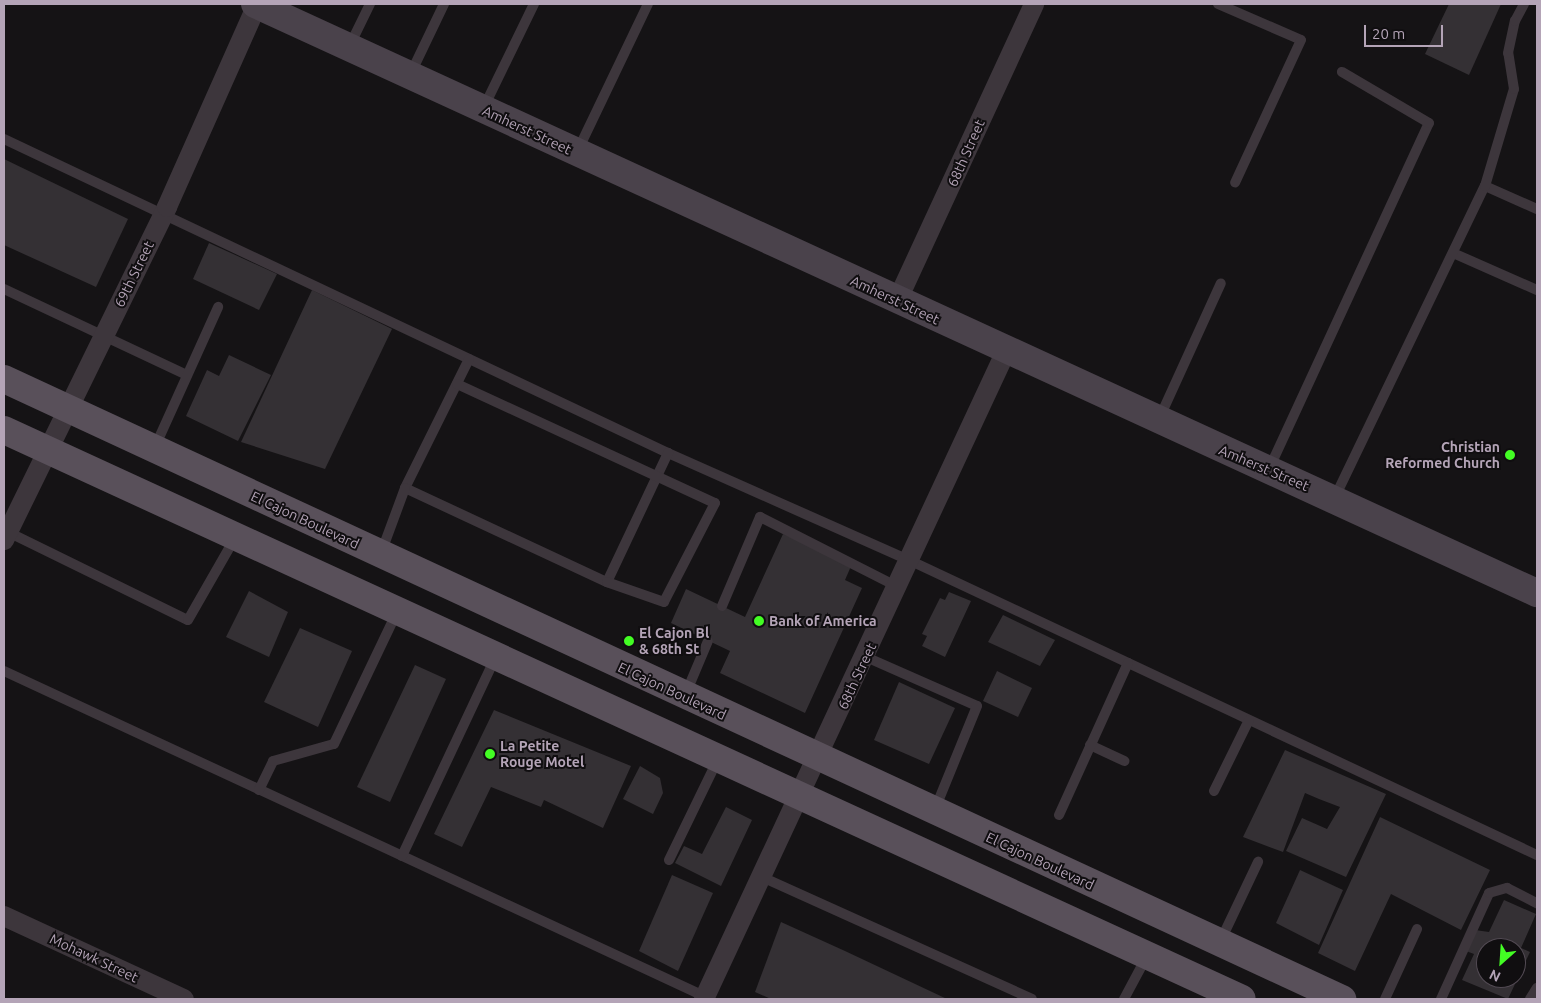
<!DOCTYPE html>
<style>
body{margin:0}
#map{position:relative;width:1541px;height:1003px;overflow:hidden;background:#151315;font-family:Ubuntu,sans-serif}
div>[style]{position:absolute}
.building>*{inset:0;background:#343034}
.lane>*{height:10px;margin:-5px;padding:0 5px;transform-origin:5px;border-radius:5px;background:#3d363c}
.street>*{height:20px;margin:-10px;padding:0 10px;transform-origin:10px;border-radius:10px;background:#3d363c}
.secondary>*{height:28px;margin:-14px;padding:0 14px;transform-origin:14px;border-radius:14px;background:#4a424b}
.primary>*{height:28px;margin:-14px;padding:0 14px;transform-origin:14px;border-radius:14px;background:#59505a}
.dots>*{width:14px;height:14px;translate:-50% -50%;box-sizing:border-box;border:2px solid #100e10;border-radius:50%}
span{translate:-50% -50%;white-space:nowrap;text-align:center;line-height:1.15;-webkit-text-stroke:4px #100e10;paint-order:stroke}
.street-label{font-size:14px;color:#b4a4b7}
.poi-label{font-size:14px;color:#b4a4b7;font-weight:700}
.right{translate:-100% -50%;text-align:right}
.left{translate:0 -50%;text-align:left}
.frame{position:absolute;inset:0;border:5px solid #b4a4b7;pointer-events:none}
.north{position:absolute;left:1476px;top:938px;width:50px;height:50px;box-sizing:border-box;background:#100e10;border:1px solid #524a53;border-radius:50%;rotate:206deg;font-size:14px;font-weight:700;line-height:20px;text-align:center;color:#b4a4b7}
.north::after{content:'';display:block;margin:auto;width:18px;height:22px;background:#43fd24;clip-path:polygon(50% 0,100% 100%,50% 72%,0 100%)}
.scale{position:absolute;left:1364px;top:25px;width:79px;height:22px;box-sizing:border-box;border:2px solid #b4a4b7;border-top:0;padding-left:6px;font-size:15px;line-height:18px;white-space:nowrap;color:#b4a4b7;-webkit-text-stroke:4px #100e10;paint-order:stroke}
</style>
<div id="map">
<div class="building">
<i style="clip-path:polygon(1449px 4px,1501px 4px,1469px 75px,1425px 54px)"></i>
<i style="clip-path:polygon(4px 159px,128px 219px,96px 287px,4px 245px)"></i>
<i style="clip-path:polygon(209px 243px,277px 274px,259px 310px,193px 279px)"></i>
<i style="clip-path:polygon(312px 290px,392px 329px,325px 469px,241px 442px)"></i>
<i style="clip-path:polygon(229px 355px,271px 375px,238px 441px,186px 416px,207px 370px,219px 376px)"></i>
<i style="clip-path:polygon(783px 534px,852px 564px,845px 580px,862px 588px,805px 713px,720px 673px,730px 651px,671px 623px,686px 589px,745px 617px)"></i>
<i style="clip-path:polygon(249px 591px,288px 612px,269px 657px,226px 637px)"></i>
<i style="clip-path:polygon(949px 592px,971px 601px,945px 657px,922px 646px,927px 636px,922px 634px,940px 598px,945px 600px)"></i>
<i style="clip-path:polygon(1003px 615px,1055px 640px,1040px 666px,988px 642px)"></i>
<i style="clip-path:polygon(300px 628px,352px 651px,318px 727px,264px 702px)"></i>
<i style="clip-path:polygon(415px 665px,446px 679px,390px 802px,357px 787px)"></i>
<i style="clip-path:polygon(997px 671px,1032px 688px,1018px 717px,983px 701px)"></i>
<i style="clip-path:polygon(899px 682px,955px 708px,929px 764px,874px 740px)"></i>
<i style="clip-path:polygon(494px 710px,631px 766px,603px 828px,544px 800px,541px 807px,491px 787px,462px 847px,434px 834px)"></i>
<i style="clip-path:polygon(1285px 750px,1386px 794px,1346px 877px,1286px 851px,1302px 818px,1327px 829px,1340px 807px,1319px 799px,1305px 793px,1283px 852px,1243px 837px)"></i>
<i style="clip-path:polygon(640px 766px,660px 778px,663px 793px,653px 814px,623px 799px)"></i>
<i style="clip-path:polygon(726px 807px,752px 820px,721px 886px,675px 863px,684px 846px,702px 854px)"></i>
<i style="clip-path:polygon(1380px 817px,1490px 870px,1461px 930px,1391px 894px,1355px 971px,1318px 953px)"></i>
<i style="clip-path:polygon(1300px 870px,1343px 890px,1319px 945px,1276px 923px)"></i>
<i style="clip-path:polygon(672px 875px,713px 893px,678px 971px,639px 951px)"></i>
<i style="clip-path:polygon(evenodd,1504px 900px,1536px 914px,1521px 948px,1530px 952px,1508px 999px,1462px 980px,1474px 954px,1466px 951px,1475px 930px,1489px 932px,1504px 900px,1486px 948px,1516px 948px,1516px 978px,1486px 978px,1486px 948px)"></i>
<i style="clip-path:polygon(781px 922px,845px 951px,947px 999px,771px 999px,755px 992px)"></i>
</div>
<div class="lane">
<i style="left:1218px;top:4px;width:90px;rotate:23.4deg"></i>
<i style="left:1301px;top:40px;width:157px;rotate:114.8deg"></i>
<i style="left:349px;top:47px;width:48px;rotate:-64deg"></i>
<i style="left:410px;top:75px;width:79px;rotate:-64.4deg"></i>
<i style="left:483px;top:109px;width:117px;rotate:-64.1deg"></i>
<i style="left:4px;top:139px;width:735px;rotate:25.31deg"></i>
<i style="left:668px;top:453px;width:266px;rotate:24deg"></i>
<i style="left:911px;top:561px;width:692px;rotate:25.16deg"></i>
<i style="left:578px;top:150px;width:162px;rotate:-64.4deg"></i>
<i style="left:1485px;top:186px;width:57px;rotate:23.9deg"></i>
<i style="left:1453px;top:253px;width:92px;rotate:23.8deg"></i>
<i style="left:4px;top:289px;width:202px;rotate:25.2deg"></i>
<i style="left:469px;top:359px;width:144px;rotate:116.4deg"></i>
<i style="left:405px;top:488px;width:223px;rotate:25deg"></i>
<i style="left:607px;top:582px;width:143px;rotate:-64.7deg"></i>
<i style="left:457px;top:384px;width:284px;rotate:24.8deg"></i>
<i style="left:715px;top:503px;width:111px;rotate:117.3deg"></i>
<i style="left:664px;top:602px;width:60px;rotate:-160.7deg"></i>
<i style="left:1159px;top:419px;width:149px;rotate:-65.5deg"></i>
<i style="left:154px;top:449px;width:156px;rotate:-65.7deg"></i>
<i style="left:1269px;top:469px;width:381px;rotate:-65.2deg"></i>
<i style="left:1429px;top:123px;width:101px;rotate:-149.6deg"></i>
<i style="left:1335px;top:497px;width:345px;rotate:-64.3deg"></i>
<i style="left:1485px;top:186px;width:101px;rotate:-73.4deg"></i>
<i style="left:1514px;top:89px;width:36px;rotate:-99deg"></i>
<i style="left:1508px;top:53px;width:33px;rotate:-78deg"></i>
<i style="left:1515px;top:21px;width:19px;rotate:-62deg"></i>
<i style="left:8px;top:532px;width:200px;rotate:26.1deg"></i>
<i style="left:188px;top:620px;width:95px;rotate:-60.2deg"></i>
<i style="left:381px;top:553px;width:69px;rotate:-69.7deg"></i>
<i style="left:722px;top:606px;width:97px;rotate:-66.9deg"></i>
<i style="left:760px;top:517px;width:155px;rotate:26.9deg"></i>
<i style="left:866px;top:657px;width:121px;rotate:23.8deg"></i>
<i style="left:977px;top:706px;width:111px;rotate:112.2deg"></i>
<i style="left:4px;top:671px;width:776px;rotate:24.91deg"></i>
<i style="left:686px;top:693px;width:56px;rotate:-67.1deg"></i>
<i style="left:1090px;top:745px;width:38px;rotate:25deg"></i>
<i style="left:259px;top:790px;width:32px;rotate:-64deg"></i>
<i style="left:273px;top:761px;width:63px;rotate:-15.6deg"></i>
<i style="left:334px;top:744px;width:146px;rotate:-64.5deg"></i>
<i style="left:1214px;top:791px;width:79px;rotate:-63.8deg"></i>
<i style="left:1059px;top:815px;width:167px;rotate:-65.6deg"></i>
<i style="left:402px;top:856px;width:219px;rotate:-64.8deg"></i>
<i style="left:669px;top:860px;width:110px;rotate:-64.1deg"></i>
<i style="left:762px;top:877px;width:296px;rotate:24.3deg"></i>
<i style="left:1220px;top:942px;width:89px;rotate:-64.6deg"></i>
<i style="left:1124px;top:999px;width:49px;rotate:-61.9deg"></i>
<i style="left:1385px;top:999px;width:77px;rotate:-65.4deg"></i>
<i style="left:1441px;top:999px;width:116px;rotate:-65.6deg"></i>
<i style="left:1489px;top:893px;width:19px;rotate:-16deg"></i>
<i style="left:1507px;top:888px;width:34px;rotate:27deg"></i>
<i style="left:1530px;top:999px;width:13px;rotate:-58deg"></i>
</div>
<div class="street">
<i style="left:897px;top:301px;width:327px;rotate:-65.2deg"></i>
<i style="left:4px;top:540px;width:371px;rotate:-63.9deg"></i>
<i style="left:167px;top:207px;width:221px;rotate:-66deg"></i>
<i style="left:4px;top:916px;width:198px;rotate:24.8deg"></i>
<i style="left:704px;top:999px;width:715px;rotate:-65.01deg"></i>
</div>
<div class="secondary">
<i style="left:255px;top:4px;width:1411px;rotate:24.68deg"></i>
</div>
<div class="primary">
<i style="left:4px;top:379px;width:1475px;rotate:24.86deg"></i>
<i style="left:4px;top:430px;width:1362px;rotate:24.68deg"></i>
</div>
<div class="dots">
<i style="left:1510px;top:455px;background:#43fd24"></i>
<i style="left:759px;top:621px;background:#43fd24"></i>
<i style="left:629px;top:641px;background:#43fd24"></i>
<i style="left:490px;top:754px;background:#43fd24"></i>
</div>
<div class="street-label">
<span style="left:527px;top:130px;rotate:25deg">Amherst Street</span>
<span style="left:966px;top:153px;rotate:-66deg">68th Street</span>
<span style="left:134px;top:274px;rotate:-64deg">69th Street</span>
<span style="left:895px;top:300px;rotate:25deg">Amherst Street</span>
<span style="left:1264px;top:468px;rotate:23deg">Amherst Street</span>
<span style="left:305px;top:520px;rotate:25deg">El Cajon Boulevard</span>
<span style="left:857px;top:676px;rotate:-65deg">68th Street</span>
<span style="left:672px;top:691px;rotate:25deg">El Cajon Boulevard</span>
<span style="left:1040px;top:861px;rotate:25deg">El Cajon Boulevard</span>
<span style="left:94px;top:958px;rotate:25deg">Mohawk Street</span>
</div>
<div class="poi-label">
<span class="right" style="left:1500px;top:455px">Christian<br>Reformed Church</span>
<span class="left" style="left:769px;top:621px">Bank of America</span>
<span class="left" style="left:639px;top:641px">El Cajon Bl<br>&amp; 68th St</span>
<span class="left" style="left:500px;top:754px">La Petite<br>Rouge Motel</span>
</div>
<div class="frame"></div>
<div class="north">N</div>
<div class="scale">20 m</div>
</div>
